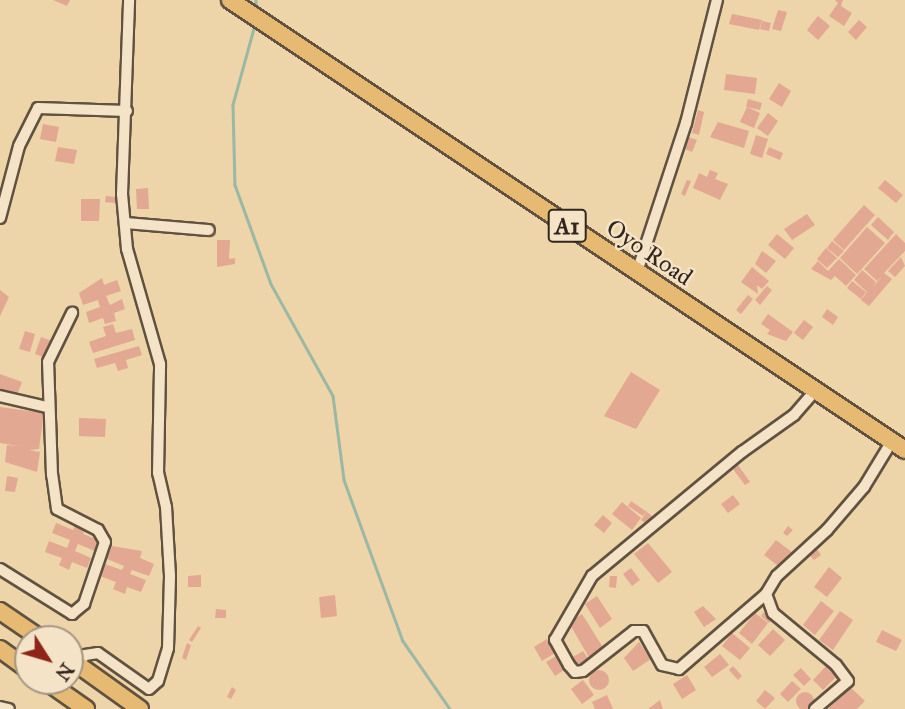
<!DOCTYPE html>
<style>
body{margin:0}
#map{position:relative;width:905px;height:709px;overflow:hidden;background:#eed4a9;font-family:"IM FELL Great Primer",serif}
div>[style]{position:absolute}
.stream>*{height:2.5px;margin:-1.25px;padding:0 1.25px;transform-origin:1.25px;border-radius:1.25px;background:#9ab8a4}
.building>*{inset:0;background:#e2a891}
.round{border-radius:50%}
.roads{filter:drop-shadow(2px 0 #615240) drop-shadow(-2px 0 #615240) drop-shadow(0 2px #615240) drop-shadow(0 -2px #615240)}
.minor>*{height:10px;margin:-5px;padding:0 5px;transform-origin:5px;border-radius:5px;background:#f4e3c7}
.highway>*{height:16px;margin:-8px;padding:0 8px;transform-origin:8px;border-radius:8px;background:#e7ba74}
span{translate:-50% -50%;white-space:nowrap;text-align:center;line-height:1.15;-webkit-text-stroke:5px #f4e3c7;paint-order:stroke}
.shield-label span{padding:2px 5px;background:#f4e3c7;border:2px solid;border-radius:5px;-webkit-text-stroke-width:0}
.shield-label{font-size:23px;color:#32261d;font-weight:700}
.street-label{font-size:24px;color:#32261d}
.north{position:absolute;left:14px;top:625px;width:70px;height:70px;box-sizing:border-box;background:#f4e3c7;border:2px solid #a69783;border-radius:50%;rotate:127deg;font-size:19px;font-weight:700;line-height:28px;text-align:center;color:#32261d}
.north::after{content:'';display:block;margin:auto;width:24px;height:32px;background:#8f2418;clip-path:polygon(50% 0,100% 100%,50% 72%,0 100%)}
</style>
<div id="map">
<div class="stream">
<i style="left:256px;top:0;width:11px;rotate:90deg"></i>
<i style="left:255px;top:25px;width:83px;rotate:105.4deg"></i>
<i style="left:233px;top:105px;width:80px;rotate:88.6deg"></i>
<i style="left:235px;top:185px;width:105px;rotate:70deg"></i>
<i style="left:271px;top:284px;width:128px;rotate:61deg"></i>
<i style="left:333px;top:396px;width:85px;rotate:82.5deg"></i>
<i style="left:344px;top:480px;width:171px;rotate:69.9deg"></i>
<i style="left:403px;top:641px;width:83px;rotate:55.3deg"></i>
</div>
<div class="building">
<i style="clip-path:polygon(53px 0,70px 0,67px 6px)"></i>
<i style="clip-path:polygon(835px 0,843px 0,841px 6px,852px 13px,844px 26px,829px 16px,838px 3px)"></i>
<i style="clip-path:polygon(778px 10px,787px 12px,781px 31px,772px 29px)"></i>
<i style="clip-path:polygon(732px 14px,762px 20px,759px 30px,729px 24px)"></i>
<i style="clip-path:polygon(818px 16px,830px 26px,818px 40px,807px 30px)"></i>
<i style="clip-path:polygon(859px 20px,867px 27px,856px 40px,848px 32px)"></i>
<i style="clip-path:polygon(762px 21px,771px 23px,769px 31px,760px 29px)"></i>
<i style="clip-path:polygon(726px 74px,757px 78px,755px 94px,724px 90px)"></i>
<i style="clip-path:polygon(779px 83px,791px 91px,782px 107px,769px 99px)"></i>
<i style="clip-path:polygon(748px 99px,762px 103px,760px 110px,746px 107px)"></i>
<i style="clip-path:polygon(747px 107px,760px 113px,754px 128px,740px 122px)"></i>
<i style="clip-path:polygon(698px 110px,704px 112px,699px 135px,692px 133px)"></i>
<i style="clip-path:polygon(768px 113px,778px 121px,768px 136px,757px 128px)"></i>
<i style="clip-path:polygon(718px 122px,749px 131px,744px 148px,710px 137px)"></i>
<i style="clip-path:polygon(43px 124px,59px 127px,56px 142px,40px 139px)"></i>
<i style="clip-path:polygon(756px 135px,768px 139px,762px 158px,750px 154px)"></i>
<i style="clip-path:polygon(685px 136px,697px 140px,692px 152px,685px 149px)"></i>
<i style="clip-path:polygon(58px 147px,77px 150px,74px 164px,55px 161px)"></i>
<i style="clip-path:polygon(769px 147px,783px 153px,780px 160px,766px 154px)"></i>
<i style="clip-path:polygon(710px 170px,718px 173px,715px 179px,728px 184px,720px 200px,693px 188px,699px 173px,707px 177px)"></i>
<i style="clip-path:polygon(687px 180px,691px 181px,685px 196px,681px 194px)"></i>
<i style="clip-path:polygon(885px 180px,903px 195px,896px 203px,878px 188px)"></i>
<i style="clip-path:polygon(148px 188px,149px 209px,137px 209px,136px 189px)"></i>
<i style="clip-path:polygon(106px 196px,116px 197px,115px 203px,105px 202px)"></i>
<i style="clip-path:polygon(81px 199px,100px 199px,99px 221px,81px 221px)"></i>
<i style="clip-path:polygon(864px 205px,875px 215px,844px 250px,833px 240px)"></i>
<i style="clip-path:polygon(807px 214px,815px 225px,792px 240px,784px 229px)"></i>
<i style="clip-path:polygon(878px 217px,894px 232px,888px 240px,871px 225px)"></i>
<i style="clip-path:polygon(867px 227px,885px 243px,857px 274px,840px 258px)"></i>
<i style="clip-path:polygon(777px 234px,794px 248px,785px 259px,768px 245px)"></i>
<i style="clip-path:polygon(896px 234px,905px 243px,905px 251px,884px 273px,892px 279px,869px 306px,861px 300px,867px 292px,854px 280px,862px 270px,876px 282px,873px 287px,882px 276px,877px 281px,864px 269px)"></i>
<i style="clip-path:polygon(217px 240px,230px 240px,229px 259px,235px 258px,235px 264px,217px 267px)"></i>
<i style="clip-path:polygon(832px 241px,844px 251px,838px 257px,827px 248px)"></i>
<i style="clip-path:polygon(826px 248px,837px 258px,827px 268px,817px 259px)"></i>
<i style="clip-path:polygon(762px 251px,776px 261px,766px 273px,755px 264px)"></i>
<i style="clip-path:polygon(901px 257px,905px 266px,895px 277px,888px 271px)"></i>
<i style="clip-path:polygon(839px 259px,856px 275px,846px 286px,835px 276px,831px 280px,811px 269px,818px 261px,828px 271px)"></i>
<i style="clip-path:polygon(752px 267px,769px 281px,762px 289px,757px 285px,758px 294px,741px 282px)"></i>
<i style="clip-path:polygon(102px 278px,104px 285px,117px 280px,121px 291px,106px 296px,110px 305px,122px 299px,125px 309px,114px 313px,116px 321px,105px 324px,103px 318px,89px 323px,86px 312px,100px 307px,98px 300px,83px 305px,79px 293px)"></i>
<i style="clip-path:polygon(852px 281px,866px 292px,861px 299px,847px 288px)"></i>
<i style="clip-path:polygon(767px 286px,772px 290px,760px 305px,755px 300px)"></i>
<i style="clip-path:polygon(0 290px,9px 297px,0 316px)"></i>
<i style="clip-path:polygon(748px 295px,753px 299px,741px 314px,736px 310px)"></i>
<i style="clip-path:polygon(827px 309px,838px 317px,833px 325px,822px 317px)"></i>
<i style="clip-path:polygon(768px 314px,793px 332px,786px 341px,767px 334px,770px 330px,761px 324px)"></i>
<i style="clip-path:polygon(804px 320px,813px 327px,803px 340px,794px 333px)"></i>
<i style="clip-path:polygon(113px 324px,116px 333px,132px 329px,135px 340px,93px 353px,89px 342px,106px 336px,103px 327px)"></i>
<i style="clip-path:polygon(25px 331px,35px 334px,30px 352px,19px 349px)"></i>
<i style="clip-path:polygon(41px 337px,52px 341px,46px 358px,35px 354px)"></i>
<i style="clip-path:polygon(139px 346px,142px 355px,126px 360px,128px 368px,118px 371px,115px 363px,97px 368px,94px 359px)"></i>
<i style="clip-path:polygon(631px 372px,660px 390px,636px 429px,604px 416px)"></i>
<i style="clip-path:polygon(0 374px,22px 382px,16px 398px,0 392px)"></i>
<i style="clip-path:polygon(0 407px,44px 413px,39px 449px,29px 450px,40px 452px,37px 472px,5px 462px,7px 445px,19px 446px,0 443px)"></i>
<i style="clip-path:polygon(79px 418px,106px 419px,105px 437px,79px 436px)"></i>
<i style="clip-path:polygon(738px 465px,750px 482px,745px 485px,733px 469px)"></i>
<i style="clip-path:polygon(7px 476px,18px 478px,15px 492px,5px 491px)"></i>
<i style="clip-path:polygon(733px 495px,740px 504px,728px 513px,721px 504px)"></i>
<i style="clip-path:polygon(631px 501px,647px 512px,643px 516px,628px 506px)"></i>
<i style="clip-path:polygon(622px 502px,641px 518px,632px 530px,612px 514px)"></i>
<i style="clip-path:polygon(647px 512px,653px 517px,648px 525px,641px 520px)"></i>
<i style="clip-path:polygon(603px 515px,612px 523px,604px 533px,594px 525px)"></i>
<i style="clip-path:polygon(56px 523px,73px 530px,76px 523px,86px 527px,83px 534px,99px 540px,95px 551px,78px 544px,75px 551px,91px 558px,87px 568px,72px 562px,69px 570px,59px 565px,62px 558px,45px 552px,49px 541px,67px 548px,70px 540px,52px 533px)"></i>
<i style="clip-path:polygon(788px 526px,793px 530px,787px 536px,783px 533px)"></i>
<i style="clip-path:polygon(776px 540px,793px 553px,781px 568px,764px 555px)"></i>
<i style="clip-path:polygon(648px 543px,672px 572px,658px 583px,634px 554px)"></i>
<i style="clip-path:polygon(112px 546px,142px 551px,140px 558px,154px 564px,149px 576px,132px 570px,130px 574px,146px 580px,141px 592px,127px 587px,125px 594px,113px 589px,116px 582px,100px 576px,105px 564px,122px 570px,124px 566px,107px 559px)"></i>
<i style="clip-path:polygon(817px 549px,821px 555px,814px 560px,809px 555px)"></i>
<i style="clip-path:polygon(829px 567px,842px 578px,827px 597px,814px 587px)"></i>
<i style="clip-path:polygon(631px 568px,640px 580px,632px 586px,623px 574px)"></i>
<i style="clip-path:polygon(201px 575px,201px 587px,188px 587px,188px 576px)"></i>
<i style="clip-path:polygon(610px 576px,617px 576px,616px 588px,609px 587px)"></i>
<i style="clip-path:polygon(335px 595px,337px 616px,321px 618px,319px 597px)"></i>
<i style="clip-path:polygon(597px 596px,612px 619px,600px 628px,585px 604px)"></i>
<i style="clip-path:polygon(821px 601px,834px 611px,815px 635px,803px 625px)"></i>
<i style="clip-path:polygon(703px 606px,716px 619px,704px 627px,694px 612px)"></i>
<i style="clip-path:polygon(216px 609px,226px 610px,226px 618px,215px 618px)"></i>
<i style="clip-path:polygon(840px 611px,853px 620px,833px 650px,819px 640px)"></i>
<i style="clip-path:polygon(764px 612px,772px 619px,769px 623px,761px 616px)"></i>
<i style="clip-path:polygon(755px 613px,768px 623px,752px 644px,739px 633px)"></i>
<i style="clip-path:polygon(582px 614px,604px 649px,590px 659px,569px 623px)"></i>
<i style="clip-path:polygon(198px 626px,201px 628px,192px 642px,189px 640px)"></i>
<i style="clip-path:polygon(773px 629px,785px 640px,770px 656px,758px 645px)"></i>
<i style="clip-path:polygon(882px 630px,902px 640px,896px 651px,876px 642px)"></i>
<i style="clip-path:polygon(732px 633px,750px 648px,740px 660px,722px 646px)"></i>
<i style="clip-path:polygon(547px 639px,555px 653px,542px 661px,534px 647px)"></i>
<i style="clip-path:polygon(639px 642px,651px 659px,633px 671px,624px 658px)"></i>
<i style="clip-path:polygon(187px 643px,191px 645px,186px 660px,182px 658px)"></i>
<i style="clip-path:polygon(583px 651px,589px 660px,576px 668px,570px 659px)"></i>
<i style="clip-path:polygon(561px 653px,570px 666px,555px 676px,546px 662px)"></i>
<i style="clip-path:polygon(720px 654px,729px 665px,712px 677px,704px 667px)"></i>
<i style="clip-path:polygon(733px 666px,742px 676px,738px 680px,729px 670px)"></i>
<i style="clip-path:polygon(826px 666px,837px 676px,823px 690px,813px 680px)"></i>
<i style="clip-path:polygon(801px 668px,811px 679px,804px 686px,793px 675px)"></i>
<i class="round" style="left:589px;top:670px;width:20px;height:20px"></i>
<i style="clip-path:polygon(687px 675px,696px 690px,682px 699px,673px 684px)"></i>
<i style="clip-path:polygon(583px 680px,594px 695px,582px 704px,571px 689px)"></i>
<i style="clip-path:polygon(792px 681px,801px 689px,788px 702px,780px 694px)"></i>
<i style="clip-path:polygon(232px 687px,236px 690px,231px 699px,227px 697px)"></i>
<i style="clip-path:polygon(850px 687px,865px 701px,857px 709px,828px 709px)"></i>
<i style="clip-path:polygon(765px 690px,775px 698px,765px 709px,756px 701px)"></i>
<i class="round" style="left:796px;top:692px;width:18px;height:18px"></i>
<i style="clip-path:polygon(607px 695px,613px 709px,595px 709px,592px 702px)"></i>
<i style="clip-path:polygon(660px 700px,663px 709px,648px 709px)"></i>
</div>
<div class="roads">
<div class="minor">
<i style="left:0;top:218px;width:74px;rotate:-75.2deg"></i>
<i style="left:19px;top:146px;width:42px;rotate:-63.4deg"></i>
<i style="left:38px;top:108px;width:89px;rotate:1.9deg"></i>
<i style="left:125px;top:223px;width:84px;rotate:4.8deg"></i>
<i style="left:637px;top:272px;width:157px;rotate:-71.8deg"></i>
<i style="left:686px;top:123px;width:127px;rotate:-75.9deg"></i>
<i style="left:0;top:396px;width:48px;rotate:13.2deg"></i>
<i style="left:0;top:569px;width:85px;rotate:32deg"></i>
<i style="left:72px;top:614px;width:16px;rotate:-40deg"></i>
<i style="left:84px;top:604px;width:65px;rotate:-71.3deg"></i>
<i style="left:105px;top:542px;width:14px;rotate:-120deg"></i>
<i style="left:98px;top:530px;width:46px;rotate:-152.9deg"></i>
<i style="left:57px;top:509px;width:34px;rotate:-98deg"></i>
<i style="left:52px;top:475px;width:113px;rotate:-92deg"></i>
<i style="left:48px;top:362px;width:55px;rotate:-63.9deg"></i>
<i style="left:766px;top:594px;width:115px;rotate:139.2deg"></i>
<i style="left:679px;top:669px;width:17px;rotate:-167deg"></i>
<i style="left:662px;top:665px;width:39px;rotate:-119deg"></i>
<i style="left:643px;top:631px;width:9px;rotate:180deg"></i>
<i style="left:634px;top:631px;width:65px;rotate:141.9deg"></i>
<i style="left:583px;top:671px;width:8px;rotate:173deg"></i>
<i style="left:575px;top:672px;width:9px;rotate:-131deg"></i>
<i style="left:569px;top:665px;width:29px;rotate:-119deg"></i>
<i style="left:555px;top:640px;width:74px;rotate:-60deg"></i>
<i style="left:592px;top:576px;width:195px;rotate:-39.6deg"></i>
<i style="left:742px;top:452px;width:64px;rotate:-35.4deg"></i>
<i style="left:794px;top:415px;width:32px;rotate:-49deg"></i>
<i style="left:77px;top:664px;width:12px;rotate:-48deg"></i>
<i style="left:85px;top:655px;width:13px;rotate:-9deg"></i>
<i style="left:98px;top:653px;width:62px;rotate:35.2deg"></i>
<i style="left:149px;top:689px;width:12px;rotate:-42deg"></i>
<i style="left:158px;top:681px;width:34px;rotate:-73deg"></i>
<i style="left:168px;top:648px;width:72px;rotate:-88.4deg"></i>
<i style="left:170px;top:576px;width:69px;rotate:-93.3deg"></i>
<i style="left:166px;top:507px;width:35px;rotate:-103deg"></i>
<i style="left:158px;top:473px;width:109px;rotate:-88.9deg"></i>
<i style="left:160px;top:364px;width:120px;rotate:-106deg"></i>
<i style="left:127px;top:249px;width:55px;rotate:-95.2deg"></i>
<i style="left:122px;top:194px;width:194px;rotate:-87.9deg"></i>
<i style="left:0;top:707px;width:9px;rotate:13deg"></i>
<i style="left:815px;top:709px;width:43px;rotate:-40.3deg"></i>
<i style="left:848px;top:681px;width:20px;rotate:-127deg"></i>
<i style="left:836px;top:665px;width:82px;rotate:-140.5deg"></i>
<i style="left:773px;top:613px;width:20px;rotate:-110deg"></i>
<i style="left:766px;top:594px;width:21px;rotate:-59deg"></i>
<i style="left:777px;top:576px;width:68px;rotate:-42.6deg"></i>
<i style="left:827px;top:530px;width:57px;rotate:-49.3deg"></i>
<i style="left:864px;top:487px;width:54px;rotate:-58.7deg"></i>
</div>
<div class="highway">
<i style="left:230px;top:0;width:811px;rotate:33.69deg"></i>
<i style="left:0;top:611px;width:50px;rotate:34.3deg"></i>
<i style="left:0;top:649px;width:34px;rotate:36deg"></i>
<i style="left:70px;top:659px;width:86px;rotate:35.5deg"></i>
<i style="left:46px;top:681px;width:49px;rotate:35deg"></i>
</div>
</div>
<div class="shield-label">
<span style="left:567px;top:226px">A1</span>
</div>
<div class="street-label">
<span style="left:649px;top:253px;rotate:34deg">Oyo Road</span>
</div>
<div class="north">N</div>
</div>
